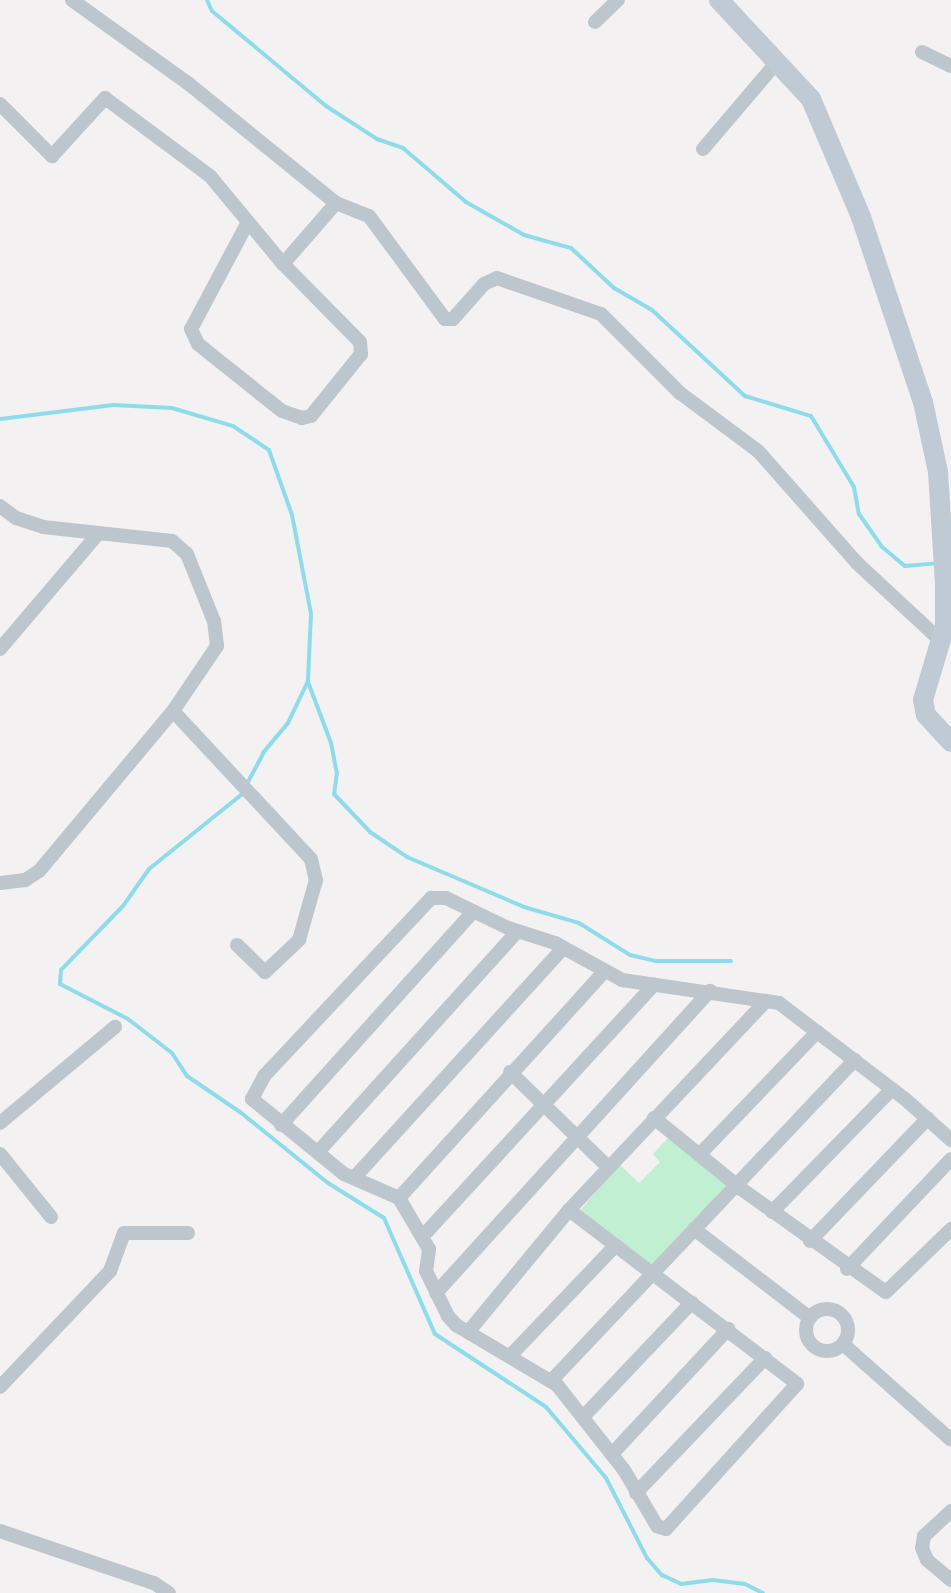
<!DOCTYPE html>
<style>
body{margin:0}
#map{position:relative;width:951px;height:1593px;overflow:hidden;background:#f3f1f1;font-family:"Alegreya Sans",sans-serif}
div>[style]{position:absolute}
.green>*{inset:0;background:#c1efd1}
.stream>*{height:4px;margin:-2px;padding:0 2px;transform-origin:2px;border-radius:2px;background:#8edceb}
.street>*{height:14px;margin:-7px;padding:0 7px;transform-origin:7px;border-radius:7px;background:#bdc6cd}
.street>.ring{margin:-7px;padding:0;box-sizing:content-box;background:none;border:14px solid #bdc6cd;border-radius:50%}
.secondary>*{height:20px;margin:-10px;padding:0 10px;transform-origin:10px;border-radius:10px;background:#bfcad4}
span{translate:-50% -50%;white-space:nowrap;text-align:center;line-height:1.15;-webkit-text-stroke:6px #fff;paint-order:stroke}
</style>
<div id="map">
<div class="green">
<i style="clip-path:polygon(668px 1138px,728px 1183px,654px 1266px,579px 1212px,619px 1164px,639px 1183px,660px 1162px,653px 1154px)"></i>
</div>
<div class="stream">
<i style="left:207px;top:0;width:12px;rotate:66deg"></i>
<i style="left:212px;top:11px;width:148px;rotate:39.8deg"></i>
<i style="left:326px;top:106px;width:61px;rotate:32.9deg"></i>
<i style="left:377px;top:139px;width:28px;rotate:19deg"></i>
<i style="left:403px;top:148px;width:83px;rotate:40.6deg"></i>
<i style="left:466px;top:202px;width:67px;rotate:29.6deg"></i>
<i style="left:524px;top:235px;width:49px;rotate:15.5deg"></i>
<i style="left:571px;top:248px;width:59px;rotate:42.9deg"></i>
<i style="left:614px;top:288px;width:44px;rotate:30.1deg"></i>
<i style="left:652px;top:310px;width:127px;rotate:42.8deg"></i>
<i style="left:745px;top:396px;width:69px;rotate:16.9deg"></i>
<i style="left:811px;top:416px;width:83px;rotate:58.8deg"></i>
<i style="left:854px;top:487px;width:27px;rotate:80deg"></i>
<i style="left:859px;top:514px;width:39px;rotate:55deg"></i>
<i style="left:881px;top:546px;width:31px;rotate:40deg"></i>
<i style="left:905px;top:566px;width:33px;rotate:-5deg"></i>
<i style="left:0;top:419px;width:114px;rotate:-7.1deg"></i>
<i style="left:113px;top:405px;width:59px;rotate:2.9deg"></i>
<i style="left:172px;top:408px;width:64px;rotate:16.4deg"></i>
<i style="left:233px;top:426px;width:43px;rotate:33.7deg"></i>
<i style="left:269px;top:450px;width:69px;rotate:70.5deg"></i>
<i style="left:292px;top:515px;width:101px;rotate:79.1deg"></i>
<i style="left:311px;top:614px;width:67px;rotate:92.6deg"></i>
<i style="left:308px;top:681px;width:47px;rotate:115.5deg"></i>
<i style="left:288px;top:723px;width:38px;rotate:130deg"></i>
<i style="left:264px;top:752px;width:49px;rotate:118.1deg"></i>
<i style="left:241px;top:795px;width:118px;rotate:141.2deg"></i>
<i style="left:149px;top:869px;width:45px;rotate:125.1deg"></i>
<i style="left:123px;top:906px;width:89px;rotate:134.1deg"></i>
<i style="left:61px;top:970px;width:14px;rotate:94deg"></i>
<i style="left:60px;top:984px;width:76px;rotate:27.2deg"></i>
<i style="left:128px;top:1019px;width:56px;rotate:37.7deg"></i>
<i style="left:172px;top:1053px;width:27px;rotate:57deg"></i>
<i style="left:187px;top:1076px;width:64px;rotate:34.2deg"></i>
<i style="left:240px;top:1112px;width:113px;rotate:38.9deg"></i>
<i style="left:328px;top:1183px;width:66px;rotate:32deg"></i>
<i style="left:384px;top:1218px;width:127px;rotate:66.3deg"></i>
<i style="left:435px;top:1334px;width:133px;rotate:33.3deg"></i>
<i style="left:546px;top:1407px;width:93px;rotate:49.8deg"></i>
<i style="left:606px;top:1478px;width:90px;rotate:62.9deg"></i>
<i style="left:647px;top:1558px;width:23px;rotate:49deg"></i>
<i style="left:662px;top:1575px;width:21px;rotate:25deg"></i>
<i style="left:681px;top:1584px;width:32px;rotate:-7deg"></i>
<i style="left:713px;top:1580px;width:32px;rotate:7deg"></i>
<i style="left:745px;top:1584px;width:20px;rotate:27deg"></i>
<i style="left:308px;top:682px;width:65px;rotate:69.3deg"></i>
<i style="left:331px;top:743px;width:31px;rotate:79deg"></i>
<i style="left:337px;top:773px;width:21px;rotate:98deg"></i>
<i style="left:334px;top:794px;width:52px;rotate:46.5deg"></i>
<i style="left:370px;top:832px;width:45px;rotate:34deg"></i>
<i style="left:407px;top:857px;width:127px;rotate:23.1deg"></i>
<i style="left:524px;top:907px;width:57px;rotate:16.2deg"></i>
<i style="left:579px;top:923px;width:60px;rotate:32.1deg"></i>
<i style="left:630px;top:955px;width:26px;rotate:13deg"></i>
<i style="left:655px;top:961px;width:76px"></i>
</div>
<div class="street">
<i style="left:72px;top:0;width:144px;rotate:35.7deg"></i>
<i style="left:189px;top:84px;width:189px;rotate:39deg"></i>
<i style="left:336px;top:203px;width:35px;rotate:22deg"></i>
<i style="left:369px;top:216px;width:128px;rotate:53.6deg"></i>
<i style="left:445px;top:319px;width:8px"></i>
<i style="left:453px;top:319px;width:47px;rotate:-48.5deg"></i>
<i style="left:484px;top:284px;width:14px;rotate:-25deg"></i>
<i style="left:497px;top:278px;width:110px;rotate:19.1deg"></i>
<i style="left:601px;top:314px;width:112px;rotate:45deg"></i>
<i style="left:680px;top:393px;width:97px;rotate:36.6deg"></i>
<i style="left:758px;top:451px;width:149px;rotate:48.5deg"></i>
<i style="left:857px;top:563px;width:116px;rotate:42.9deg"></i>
<i style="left:595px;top:22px;width:32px;rotate:-44deg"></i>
<i style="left:922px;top:52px;width:32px;rotate:26deg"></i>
<i style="left:0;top:104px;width:74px;rotate:45deg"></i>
<i style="left:52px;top:156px;width:79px;rotate:-47.6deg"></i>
<i style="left:105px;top:98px;width:131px;rotate:36.6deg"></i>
<i style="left:210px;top:176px;width:114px;rotate:50.3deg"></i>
<i style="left:283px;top:264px;width:81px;rotate:-49deg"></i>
<i style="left:703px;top:149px;width:114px;rotate:-49.6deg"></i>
<i style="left:248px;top:222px;width:121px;rotate:118deg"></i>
<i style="left:191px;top:329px;width:17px;rotate:65deg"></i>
<i style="left:198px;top:344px;width:107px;rotate:38.6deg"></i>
<i style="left:282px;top:411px;width:21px;rotate:19deg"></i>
<i style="left:302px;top:418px;width:9px;rotate:-13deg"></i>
<i style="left:311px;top:416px;width:80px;rotate:-51.1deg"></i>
<i style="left:361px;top:354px;width:12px;rotate:-95deg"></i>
<i style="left:360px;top:342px;width:110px;rotate:-134.6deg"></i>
<i style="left:0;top:506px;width:20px;rotate:37deg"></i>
<i style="left:16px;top:518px;width:28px;rotate:18deg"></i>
<i style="left:43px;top:527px;width:130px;rotate:6.2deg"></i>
<i style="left:172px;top:541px;width:20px;rotate:41deg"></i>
<i style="left:187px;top:554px;width:72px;rotate:68.1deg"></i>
<i style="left:214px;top:621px;width:25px;rotate:83deg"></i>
<i style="left:217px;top:646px;width:78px;rotate:124.1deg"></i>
<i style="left:173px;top:711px;width:209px;rotate:129.9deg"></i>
<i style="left:39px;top:871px;width:17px;rotate:147deg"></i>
<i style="left:25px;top:880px;width:25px;rotate:173deg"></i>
<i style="left:0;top:649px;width:151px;rotate:-49.6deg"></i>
<i style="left:173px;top:711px;width:202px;rotate:47deg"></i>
<i style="left:311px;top:859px;width:22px;rotate:77deg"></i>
<i style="left:316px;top:880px;width:62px;rotate:105.8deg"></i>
<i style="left:299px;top:940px;width:47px;rotate:136.7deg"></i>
<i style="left:265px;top:972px;width:39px;rotate:-136deg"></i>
<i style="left:510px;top:1072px;width:136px;rotate:44.1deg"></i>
<i style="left:654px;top:1118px;width:111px;rotate:39.1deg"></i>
<i style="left:740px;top:1188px;width:179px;rotate:35.5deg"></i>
<i style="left:886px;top:1292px;width:91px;rotate:-44.1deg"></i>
<i style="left:0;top:1123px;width:150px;rotate:-39.9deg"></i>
<i style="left:281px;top:1125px;width:287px;rotate:-48deg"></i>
<i style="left:318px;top:1152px;width:297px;rotate:-47.9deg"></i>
<i style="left:701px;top:1153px;width:168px;rotate:-46.2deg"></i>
<i style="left:0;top:1154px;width:81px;rotate:51deg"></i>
<i style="left:354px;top:1178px;width:311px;rotate:-47.7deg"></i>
<i style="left:399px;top:1198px;width:304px;rotate:-47.8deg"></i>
<i style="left:569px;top:1210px;width:287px;rotate:37.3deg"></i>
<i style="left:797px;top:1384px;width:195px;rotate:132.1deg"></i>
<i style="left:666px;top:1529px;width:9px;rotate:-162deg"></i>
<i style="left:657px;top:1526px;width:65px;rotate:-120.5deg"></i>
<i style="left:624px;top:1470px;width:108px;rotate:-128.2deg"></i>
<i style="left:557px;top:1385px;width:117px;rotate:-149.3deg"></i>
<i style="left:456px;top:1325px;width:12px;rotate:-132deg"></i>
<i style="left:448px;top:1316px;width:50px;rotate:-116.1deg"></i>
<i style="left:426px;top:1271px;width:22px;rotate:-82deg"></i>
<i style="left:429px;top:1249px;width:59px;rotate:-120.5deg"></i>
<i style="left:399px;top:1198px;width:60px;rotate:-156.4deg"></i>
<i style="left:344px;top:1174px;width:119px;rotate:-140.8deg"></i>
<i style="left:252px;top:1099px;width:27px;rotate:-62deg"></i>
<i style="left:265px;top:1075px;width:243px;rotate:-46.8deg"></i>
<i style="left:431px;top:898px;width:15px"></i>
<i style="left:446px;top:898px;width:69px;rotate:25.8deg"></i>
<i style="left:508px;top:928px;width:49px;rotate:17.7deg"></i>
<i style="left:555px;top:943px;width:77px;rotate:28.9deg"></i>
<i style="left:622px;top:980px;width:159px;rotate:8.3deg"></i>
<i style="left:779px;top:1003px;width:158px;rotate:37.3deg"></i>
<i style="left:905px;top:1099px;width:62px;rotate:41.7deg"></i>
<i style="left:772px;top:1212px;width:172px;rotate:-45.7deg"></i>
<i style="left:694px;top:1229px;width:146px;rotate:37.5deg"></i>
<i style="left:422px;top:1237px;width:343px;rotate:-47.4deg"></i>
<i style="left:810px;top:1241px;width:170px;rotate:-46.2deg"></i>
<i style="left:847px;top:1269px;width:151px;rotate:-46.6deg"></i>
<i style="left:436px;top:1293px;width:408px;rotate:-47.8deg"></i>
<i class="ring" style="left:806px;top:1309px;width:28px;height:28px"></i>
<i style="left:469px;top:1331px;width:157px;rotate:-50.4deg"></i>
<i style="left:569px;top:1210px;width:287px;rotate:-46.7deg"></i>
<i style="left:843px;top:1344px;width:144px;rotate:41.6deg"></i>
<i style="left:510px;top:1356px;width:153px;rotate:-46.3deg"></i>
<i style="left:551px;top:1381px;width:442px;rotate:-46.6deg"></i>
<i style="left:0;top:1387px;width:160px;rotate:-46.5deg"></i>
<i style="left:110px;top:1271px;width:40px;rotate:-69.8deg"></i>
<i style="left:124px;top:1233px;width:64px"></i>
<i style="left:583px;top:1417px;width:158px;rotate:-46.5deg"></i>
<i style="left:612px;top:1454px;width:171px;rotate:-47.1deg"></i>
<i style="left:636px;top:1493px;width:187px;rotate:-46.3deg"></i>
<i style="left:951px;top:1511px;width:37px;rotate:137deg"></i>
<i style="left:924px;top:1536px;width:12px;rotate:99deg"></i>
<i style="left:922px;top:1548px;width:13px;rotate:67deg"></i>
<i style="left:927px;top:1560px;width:31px;rotate:40deg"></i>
<i style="left:0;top:1531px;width:163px;rotate:18.7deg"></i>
<i style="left:154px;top:1583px;width:18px;rotate:34deg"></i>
</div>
<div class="secondary">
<i style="left:719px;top:0;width:135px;rotate:47.1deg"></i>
<i style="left:811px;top:99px;width:128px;rotate:67deg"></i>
<i style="left:861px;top:217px;width:195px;rotate:71.5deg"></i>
<i style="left:923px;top:402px;width:72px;rotate:77.9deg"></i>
<i style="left:938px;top:472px;width:111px;rotate:86.4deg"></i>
<i style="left:945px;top:583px;width:43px;rotate:90deg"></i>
<i style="left:945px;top:626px;width:77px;rotate:106.6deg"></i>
<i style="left:923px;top:700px;width:15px;rotate:79deg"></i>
<i style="left:926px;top:715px;width:37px;rotate:47deg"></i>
</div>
</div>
